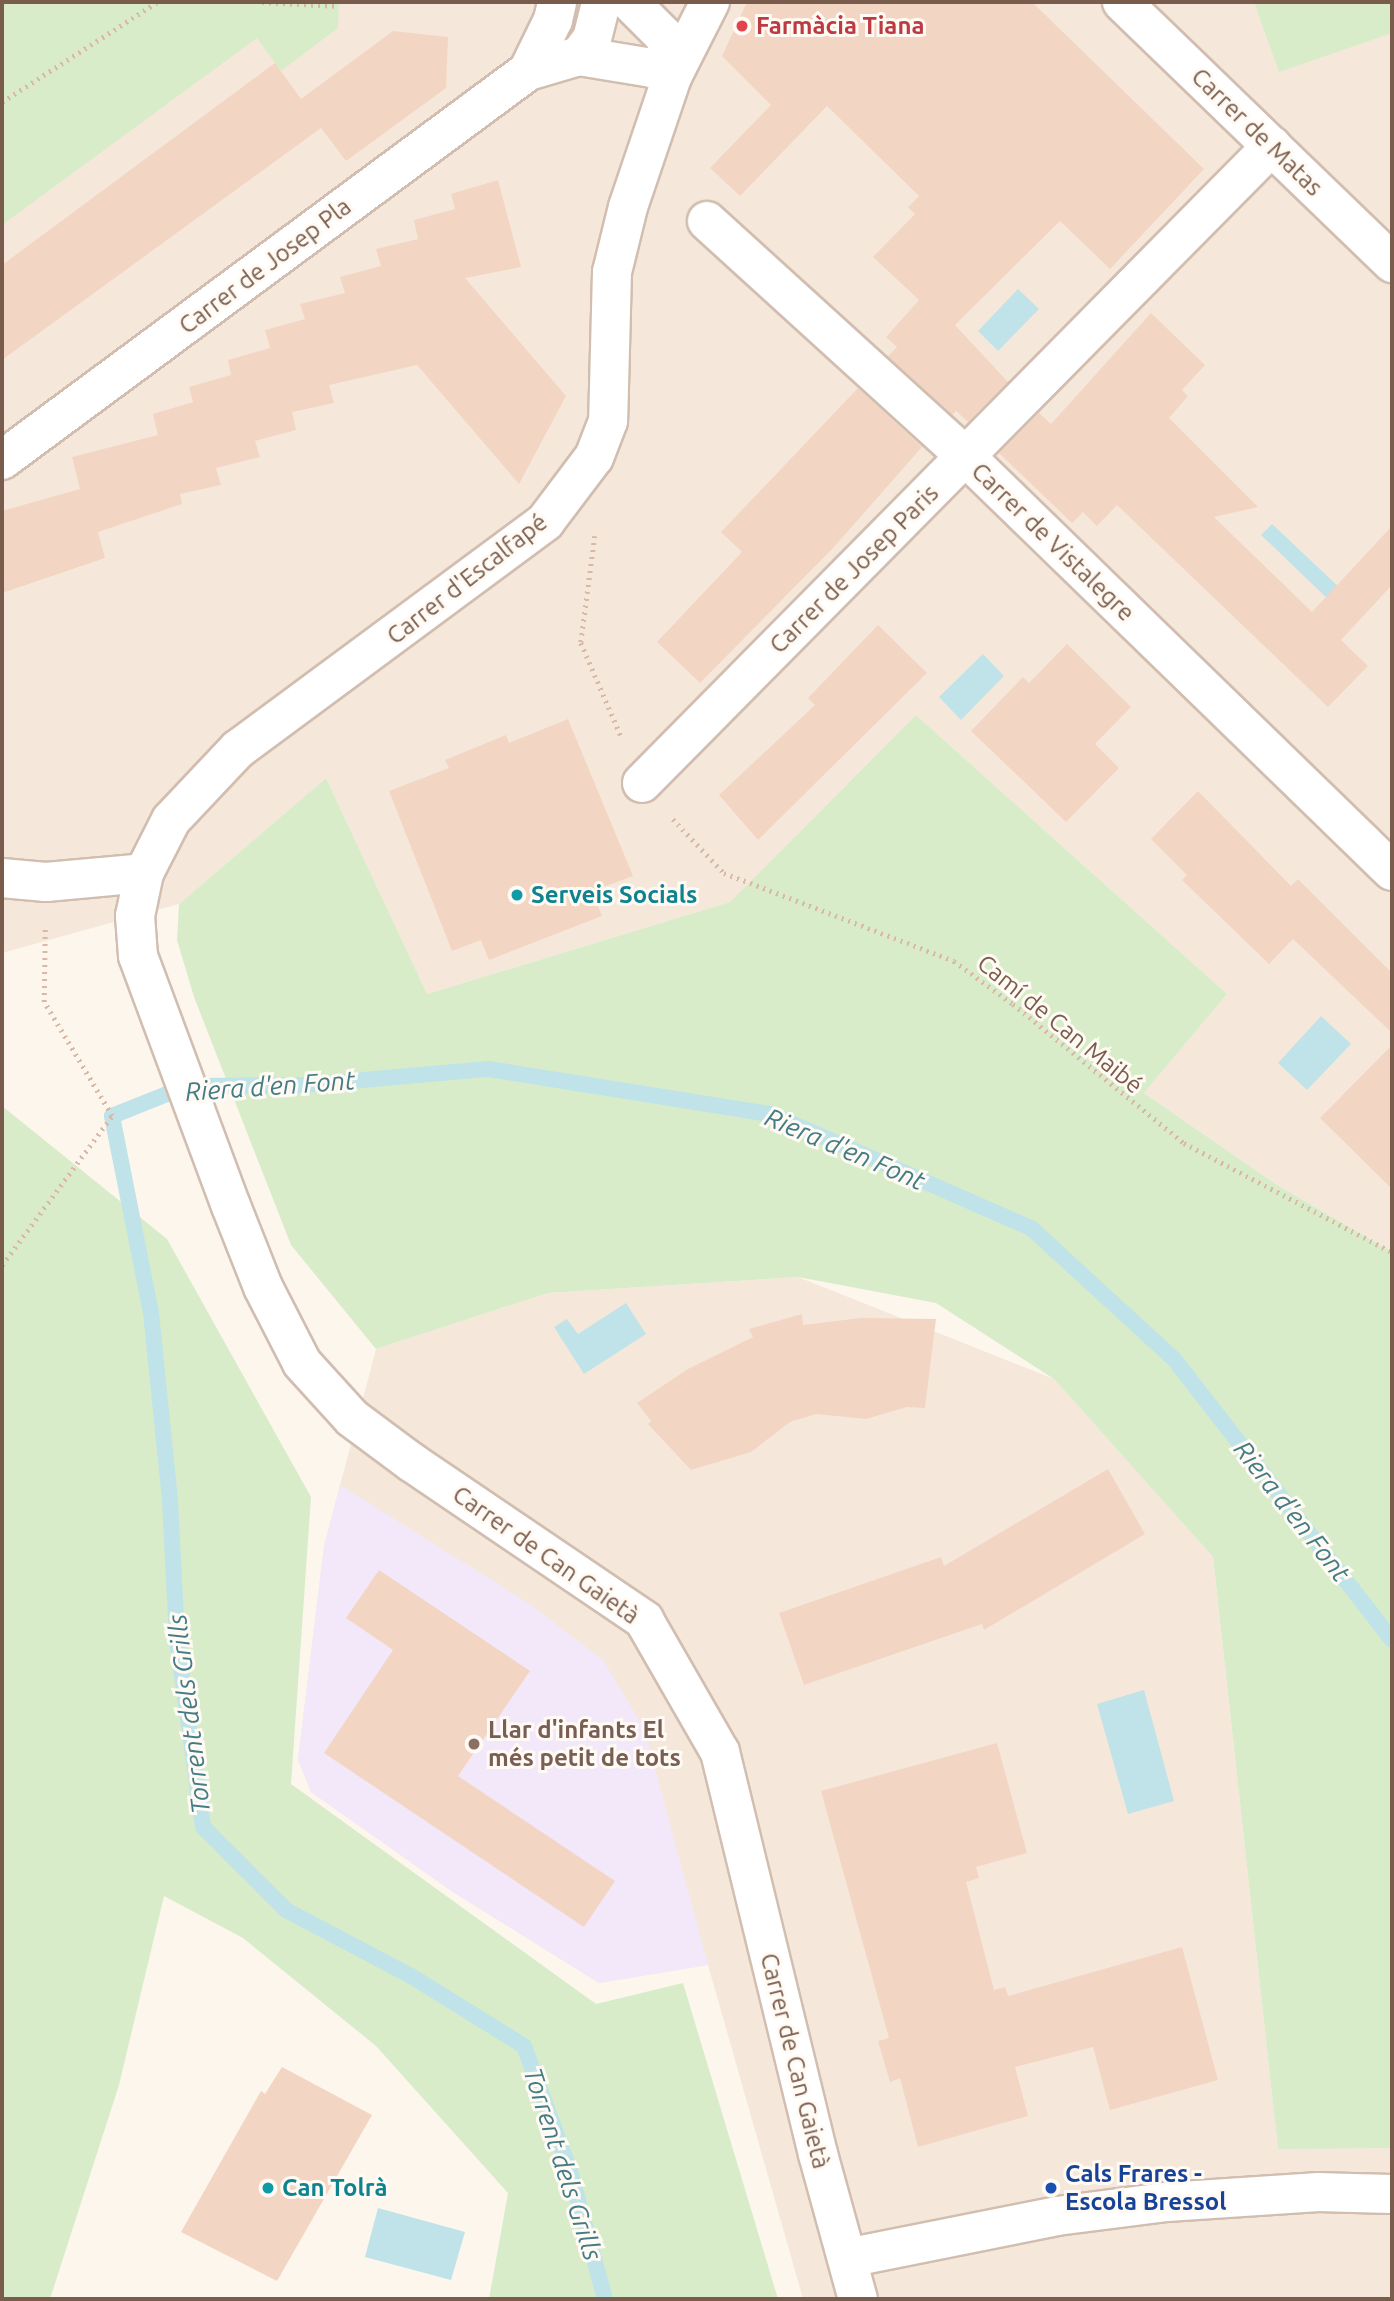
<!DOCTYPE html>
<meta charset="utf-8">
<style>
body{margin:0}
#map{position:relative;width:1394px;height:2301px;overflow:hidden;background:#fdf6ec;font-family:Ubuntu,sans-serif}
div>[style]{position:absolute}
.residential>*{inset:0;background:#f5e8da}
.education>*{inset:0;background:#f3e8fa}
.green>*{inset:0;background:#d8ecc9}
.water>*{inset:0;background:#bfe3e8}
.stream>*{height:16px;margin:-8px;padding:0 8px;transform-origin:8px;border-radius:8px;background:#bfe3e8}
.building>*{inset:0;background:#f3d5c3}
.path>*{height:4.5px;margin-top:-2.25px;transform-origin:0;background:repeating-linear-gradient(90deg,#d9b8a5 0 2px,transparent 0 7px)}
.roads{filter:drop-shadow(2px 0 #d1beb0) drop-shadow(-2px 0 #d1beb0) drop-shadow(0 2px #d1beb0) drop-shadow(0 -2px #d1beb0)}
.street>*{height:38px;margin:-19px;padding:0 19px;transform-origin:19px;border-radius:19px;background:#fff}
.dots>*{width:19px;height:19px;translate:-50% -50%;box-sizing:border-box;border:4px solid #fffaf3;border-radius:50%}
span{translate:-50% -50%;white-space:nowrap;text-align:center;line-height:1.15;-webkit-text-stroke:6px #fffaf3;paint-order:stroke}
.health-label{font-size:24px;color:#be3a42;font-weight:700}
.left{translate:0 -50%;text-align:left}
.street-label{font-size:24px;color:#7a5c4d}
.culture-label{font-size:24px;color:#0d838f;font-weight:700}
.education-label{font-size:24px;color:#785e54;font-weight:700}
.transit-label{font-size:24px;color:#164399;font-weight:700}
.water-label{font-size:26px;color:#437c86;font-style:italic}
.frame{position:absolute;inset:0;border:4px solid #7a5c4d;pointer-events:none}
</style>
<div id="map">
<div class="residential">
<i style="clip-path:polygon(2px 2px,1392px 2px,1392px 1252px,1274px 1183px,1144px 1093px,1227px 994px,916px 715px,730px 902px,427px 994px,326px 778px,179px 904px,2px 953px)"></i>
<i style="clip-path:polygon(798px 1277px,1054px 1379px,1213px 1557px,1278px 2148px,1392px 2148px,1392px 2299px,803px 2299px,708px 1965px,599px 1983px,453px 1892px,311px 1792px,298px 1760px,324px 1546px,376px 1349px,548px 1293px)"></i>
</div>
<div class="education">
<i style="clip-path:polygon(340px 1485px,530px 1604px,603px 1660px,644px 1728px,708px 1965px,599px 1983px,453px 1892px,311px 1792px,298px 1760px,324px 1546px)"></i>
</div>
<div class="green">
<i style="clip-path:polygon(2px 2px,339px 2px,338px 28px,281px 71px,257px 38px,2px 225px)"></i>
<i style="clip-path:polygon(1254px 2px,1392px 2px,1392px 33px,1279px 72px)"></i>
<i style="clip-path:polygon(916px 715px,1227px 994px,1144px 1093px,1274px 1183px,1392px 1252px,1392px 2148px,1278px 2149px,1213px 1557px,1054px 1379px,936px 1303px,798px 1277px,548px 1293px,376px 1349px,291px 1245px,194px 997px,177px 940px,179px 904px,326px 778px,427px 994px,730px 902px)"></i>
<i style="clip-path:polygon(2px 1106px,167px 1239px,311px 1497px,291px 1784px,596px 2004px,683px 1983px,778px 2299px,489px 2299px,508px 2193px,376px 2046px,243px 1938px,164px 1896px,119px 2085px,50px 2299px,2px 2299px)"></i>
</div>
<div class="water">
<i style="clip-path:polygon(1018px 289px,1039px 309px,998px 351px,978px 331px)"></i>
<i style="clip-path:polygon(1272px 524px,1341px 589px,1330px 601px,1261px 535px)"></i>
<i style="clip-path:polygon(983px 654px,1004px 676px,961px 720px,939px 697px)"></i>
<i style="clip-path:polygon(1321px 1016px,1351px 1044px,1307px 1090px,1278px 1063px)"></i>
<i style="clip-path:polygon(626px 1303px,646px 1334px,584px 1374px,554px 1327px,567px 1319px,578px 1334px)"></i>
<i style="clip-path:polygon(1144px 1690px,1174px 1801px,1128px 1814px,1097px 1704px)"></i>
<i style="clip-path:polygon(378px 2208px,465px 2232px,451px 2280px,365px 2257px)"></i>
</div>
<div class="stream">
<i style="left:605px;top:2299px;width:133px;rotate:-105.3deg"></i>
<i style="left:570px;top:2171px;width:133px;rotate:-110.2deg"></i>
<i style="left:524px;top:2046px;width:133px;rotate:-148.2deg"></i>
<i style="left:411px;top:1976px;width:141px;rotate:-152.2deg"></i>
<i style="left:286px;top:1910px;width:117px;rotate:-135deg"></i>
<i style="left:203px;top:1827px;width:190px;rotate:-97.9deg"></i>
<i style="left:177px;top:1639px;width:139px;rotate:-92.9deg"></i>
<i style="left:170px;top:1500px;width:188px;rotate:-95.8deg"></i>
<i style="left:151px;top:1313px;width:201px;rotate:-101.2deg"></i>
<i style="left:112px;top:1116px;width:81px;rotate:-21.8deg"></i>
<i style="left:187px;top:1086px;width:118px;rotate:-0.5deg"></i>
<i style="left:305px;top:1085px;width:185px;rotate:-5deg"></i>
<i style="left:489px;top:1069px;width:286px;rotate:9.1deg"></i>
<i style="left:771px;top:1114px;width:284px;rotate:23.7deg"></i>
<i style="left:1031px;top:1228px;width:194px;rotate:42.5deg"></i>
<i style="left:1174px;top:1359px;width:356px;rotate:52.2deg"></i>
</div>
<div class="building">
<i style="clip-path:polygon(747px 2px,1032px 2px,1204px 169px,1110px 269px,1060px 221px,955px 325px,1008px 382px,968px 422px,956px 411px,952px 415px,888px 356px,897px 347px,886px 337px,919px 300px,873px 257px,915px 214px,908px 207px,919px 196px,827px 106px,740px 196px,710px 168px,771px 105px,722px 56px)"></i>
<i style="clip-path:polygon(393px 31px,448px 37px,446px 88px,346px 161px,321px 128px,2px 360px,2px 265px,275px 63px,301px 99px)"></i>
<i style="clip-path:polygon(498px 180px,521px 267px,465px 278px,566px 396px,519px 484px,417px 365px,329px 385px,334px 403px,292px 412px,296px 430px,255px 441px,260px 457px,216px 468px,221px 485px,180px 494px,182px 504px,98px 532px,105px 558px,2px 593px,2px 511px,80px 489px,72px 457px,158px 435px,153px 414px,193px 402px,189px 387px,231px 375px,228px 360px,270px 348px,265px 330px,305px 319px,300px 304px,345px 293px,340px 277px,381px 266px,376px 249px,418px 239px,414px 220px,455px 209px,451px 194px)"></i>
<i style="clip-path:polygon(1151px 313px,1205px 365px,1182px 390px,1188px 396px,1169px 418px,1258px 507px,1214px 517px,1312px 612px,1392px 526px,1392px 585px,1341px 640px,1368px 666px,1328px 707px,1117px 505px,1097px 526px,1083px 512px,1072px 523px,999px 453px,1039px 413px,1051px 424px)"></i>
<i style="clip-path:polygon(858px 388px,922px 447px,834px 547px,700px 683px,657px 642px,742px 552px,721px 532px)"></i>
<i style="clip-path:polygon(878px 625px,927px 673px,758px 840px,719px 795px,815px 705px,808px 698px)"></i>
<i style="clip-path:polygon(1067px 644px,1131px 707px,1095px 744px,1119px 768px,1066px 822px,971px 731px,1023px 677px,1029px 683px)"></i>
<i style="clip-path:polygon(568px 719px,633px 876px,592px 891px,602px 916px,489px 960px,481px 940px,452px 951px,389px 791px,449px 768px,445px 760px,506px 735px,509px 743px)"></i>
<i style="clip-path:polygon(1198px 791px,1291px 886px,1298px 879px,1392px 973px,1392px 1033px,1293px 939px,1269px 964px,1182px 880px,1187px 875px,1151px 839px)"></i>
<i style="clip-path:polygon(1392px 1045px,1392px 1189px,1320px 1118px)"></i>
<i style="clip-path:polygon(802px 1314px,803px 1325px,861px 1318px,936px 1319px,925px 1408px,907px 1407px,866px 1419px,816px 1414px,790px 1422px,751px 1452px,691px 1470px,648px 1424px,651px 1421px,637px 1403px,688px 1369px,753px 1337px,749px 1329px)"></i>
<i style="clip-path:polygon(1108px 1469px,1145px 1534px,984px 1630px,982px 1624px,804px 1685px,779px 1613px,941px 1557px,944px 1566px)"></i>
<i style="clip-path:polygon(379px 1570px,530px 1671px,458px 1776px,615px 1881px,584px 1927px,324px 1753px,393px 1650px,346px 1618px)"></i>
<i style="clip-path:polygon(997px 1743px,1027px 1853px,976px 1867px,979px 1878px,966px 1882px,994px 1990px,1005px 1987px,1008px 1996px,1182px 1947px,1218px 2080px,1110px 2110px,1093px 2047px,1015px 2067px,1028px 2116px,918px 2147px,900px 2078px,890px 2082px,878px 2041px,889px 2038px,821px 1791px)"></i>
<i style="clip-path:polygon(282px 2067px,372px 2115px,277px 2281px,181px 2232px,261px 2091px,265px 2094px)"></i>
</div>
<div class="path">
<i style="left:262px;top:2px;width:77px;rotate:3deg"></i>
<i style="left:2px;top:102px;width:184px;rotate:-32.8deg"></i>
<i style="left:595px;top:536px;width:108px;rotate:97.5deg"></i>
<i style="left:581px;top:643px;width:103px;rotate:66.7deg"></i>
<i style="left:673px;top:819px;width:74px;rotate:46.6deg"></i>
<i style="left:724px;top:873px;width:246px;rotate:20.9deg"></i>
<i style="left:954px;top:961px;width:73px;rotate:36.1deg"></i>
<i style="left:1013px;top:1004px;width:220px;rotate:39.1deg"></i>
<i style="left:1184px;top:1143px;width:235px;rotate:27.7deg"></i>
<i style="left:2px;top:1265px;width:185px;rotate:-53.6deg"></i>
<i style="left:112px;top:1116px;width:133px;rotate:-120.8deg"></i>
<i style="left:44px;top:1002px;width:74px;rotate:-89.2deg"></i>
</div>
<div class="roads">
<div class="street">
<i style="left:630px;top:2px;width:47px;rotate:45deg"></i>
<i style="left:663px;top:35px;width:18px;rotate:61deg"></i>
<i style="left:672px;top:51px;width:26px;rotate:90deg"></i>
<i style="left:710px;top:2px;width:84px;rotate:116.9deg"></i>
<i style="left:672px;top:77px;width:137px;rotate:108.7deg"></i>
<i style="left:628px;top:207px;width:67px;rotate:103.8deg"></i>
<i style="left:612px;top:272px;width:149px;rotate:91.5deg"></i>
<i style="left:608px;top:421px;width:39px;rotate:111deg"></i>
<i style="left:594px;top:457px;width:81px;rotate:127deg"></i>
<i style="left:545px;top:522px;width:382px;rotate:143.5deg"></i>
<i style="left:238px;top:749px;width:98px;rotate:133.3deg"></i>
<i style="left:171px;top:820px;width:59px;rotate:117deg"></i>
<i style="left:144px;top:873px;width:44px;rotate:101.8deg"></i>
<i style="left:135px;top:916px;width:40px;rotate:85.7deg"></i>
<i style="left:138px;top:956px;width:267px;rotate:69.6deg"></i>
<i style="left:231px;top:1206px;width:87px;rotate:68.4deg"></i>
<i style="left:263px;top:1287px;width:85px;rotate:62.8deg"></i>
<i style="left:302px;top:1363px;width:74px;rotate:47.7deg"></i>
<i style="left:352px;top:1418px;width:74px;rotate:36.7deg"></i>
<i style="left:411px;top:1462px;width:282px;rotate:34.1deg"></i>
<i style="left:644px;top:1620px;width:152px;rotate:60.1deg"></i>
<i style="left:720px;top:1752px;width:414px;rotate:76.3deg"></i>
<i style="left:818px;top:2154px;width:150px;rotate:74.6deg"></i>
<i style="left:1122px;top:2px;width:376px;rotate:44deg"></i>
<i style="left:579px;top:56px;width:21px;rotate:-53deg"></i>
<i style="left:592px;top:39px;width:38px;rotate:-76deg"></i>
<i style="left:528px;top:71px;width:57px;rotate:-63.9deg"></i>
<i style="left:553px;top:20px;width:18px;rotate:-77deg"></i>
<i style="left:707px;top:221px;width:350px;rotate:42.3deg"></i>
<i style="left:966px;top:457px;width:594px;rotate:44.18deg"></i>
<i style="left:2px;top:460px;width:654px;rotate:-36.48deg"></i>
<i style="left:528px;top:71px;width:53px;rotate:-16.4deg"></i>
<i style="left:579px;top:56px;width:74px;rotate:9.3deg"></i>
<i style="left:652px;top:68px;width:22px;rotate:24deg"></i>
<i style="left:642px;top:783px;width:896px;rotate:-45.32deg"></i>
<i style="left:2px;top:878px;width:44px;rotate:5.2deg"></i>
<i style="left:46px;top:882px;width:98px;rotate:-5.2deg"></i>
<i style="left:847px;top:2258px;width:214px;rotate:-11.3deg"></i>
<i style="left:1057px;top:2216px;width:111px;rotate:-7.3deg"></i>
<i style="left:1167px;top:2202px;width:152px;rotate:-3.8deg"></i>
<i style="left:1319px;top:2192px;width:73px;rotate:1.6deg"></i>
</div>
</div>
<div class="dots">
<i style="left:742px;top:26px;background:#e0444e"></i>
<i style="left:517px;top:895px;background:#0f9aa8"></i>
<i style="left:474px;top:1744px;background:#8d6e63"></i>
<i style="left:268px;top:2188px;background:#0f9aa8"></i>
<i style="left:1051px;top:2188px;background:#1a4fb4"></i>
</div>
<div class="health-label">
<span class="left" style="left:756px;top:26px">Farmàcia Tiana</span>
</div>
<div class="street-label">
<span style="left:1257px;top:132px;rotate:44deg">Carrer de Matas</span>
<span style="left:265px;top:266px;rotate:-37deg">Carrer de Josep Pla</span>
<span style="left:1053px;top:542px;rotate:44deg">Carrer de Vistalegre</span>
<span style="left:854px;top:569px;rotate:-45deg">Carrer de Josep Paris</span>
<span style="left:467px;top:579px;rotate:-38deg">Carrer d'Escalfapé</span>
<span style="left:1060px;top:1024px;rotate:39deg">Camí de Can Maibé</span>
<span style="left:546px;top:1555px;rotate:35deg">Carrer de Can Gaietà</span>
<span style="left:795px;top:2061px;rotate:76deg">Carrer de Can Gaietà</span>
</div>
<div class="culture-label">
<span class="left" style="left:531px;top:895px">Serveis Socials</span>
<span class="left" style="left:282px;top:2188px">Can Tolrà</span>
</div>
<div class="education-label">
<span class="left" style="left:488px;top:1744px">Llar d'infants El<br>més petit de tots</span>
</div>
<div class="transit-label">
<span class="left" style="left:1065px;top:2188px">Cals Frares -<br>Escola Bressol</span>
</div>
<div class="water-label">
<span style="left:270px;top:1086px;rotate:-4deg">Riera d'en Font</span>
<span style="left:845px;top:1149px;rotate:23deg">Riera d'en Font</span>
<span style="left:1292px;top:1511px;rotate:52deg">Riera d'en Font</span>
<span style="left:189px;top:1714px;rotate:-97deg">Torrent dels Grills</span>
<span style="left:563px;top:2164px;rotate:72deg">Torrent dels Grills</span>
</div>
<div class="frame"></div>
</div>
